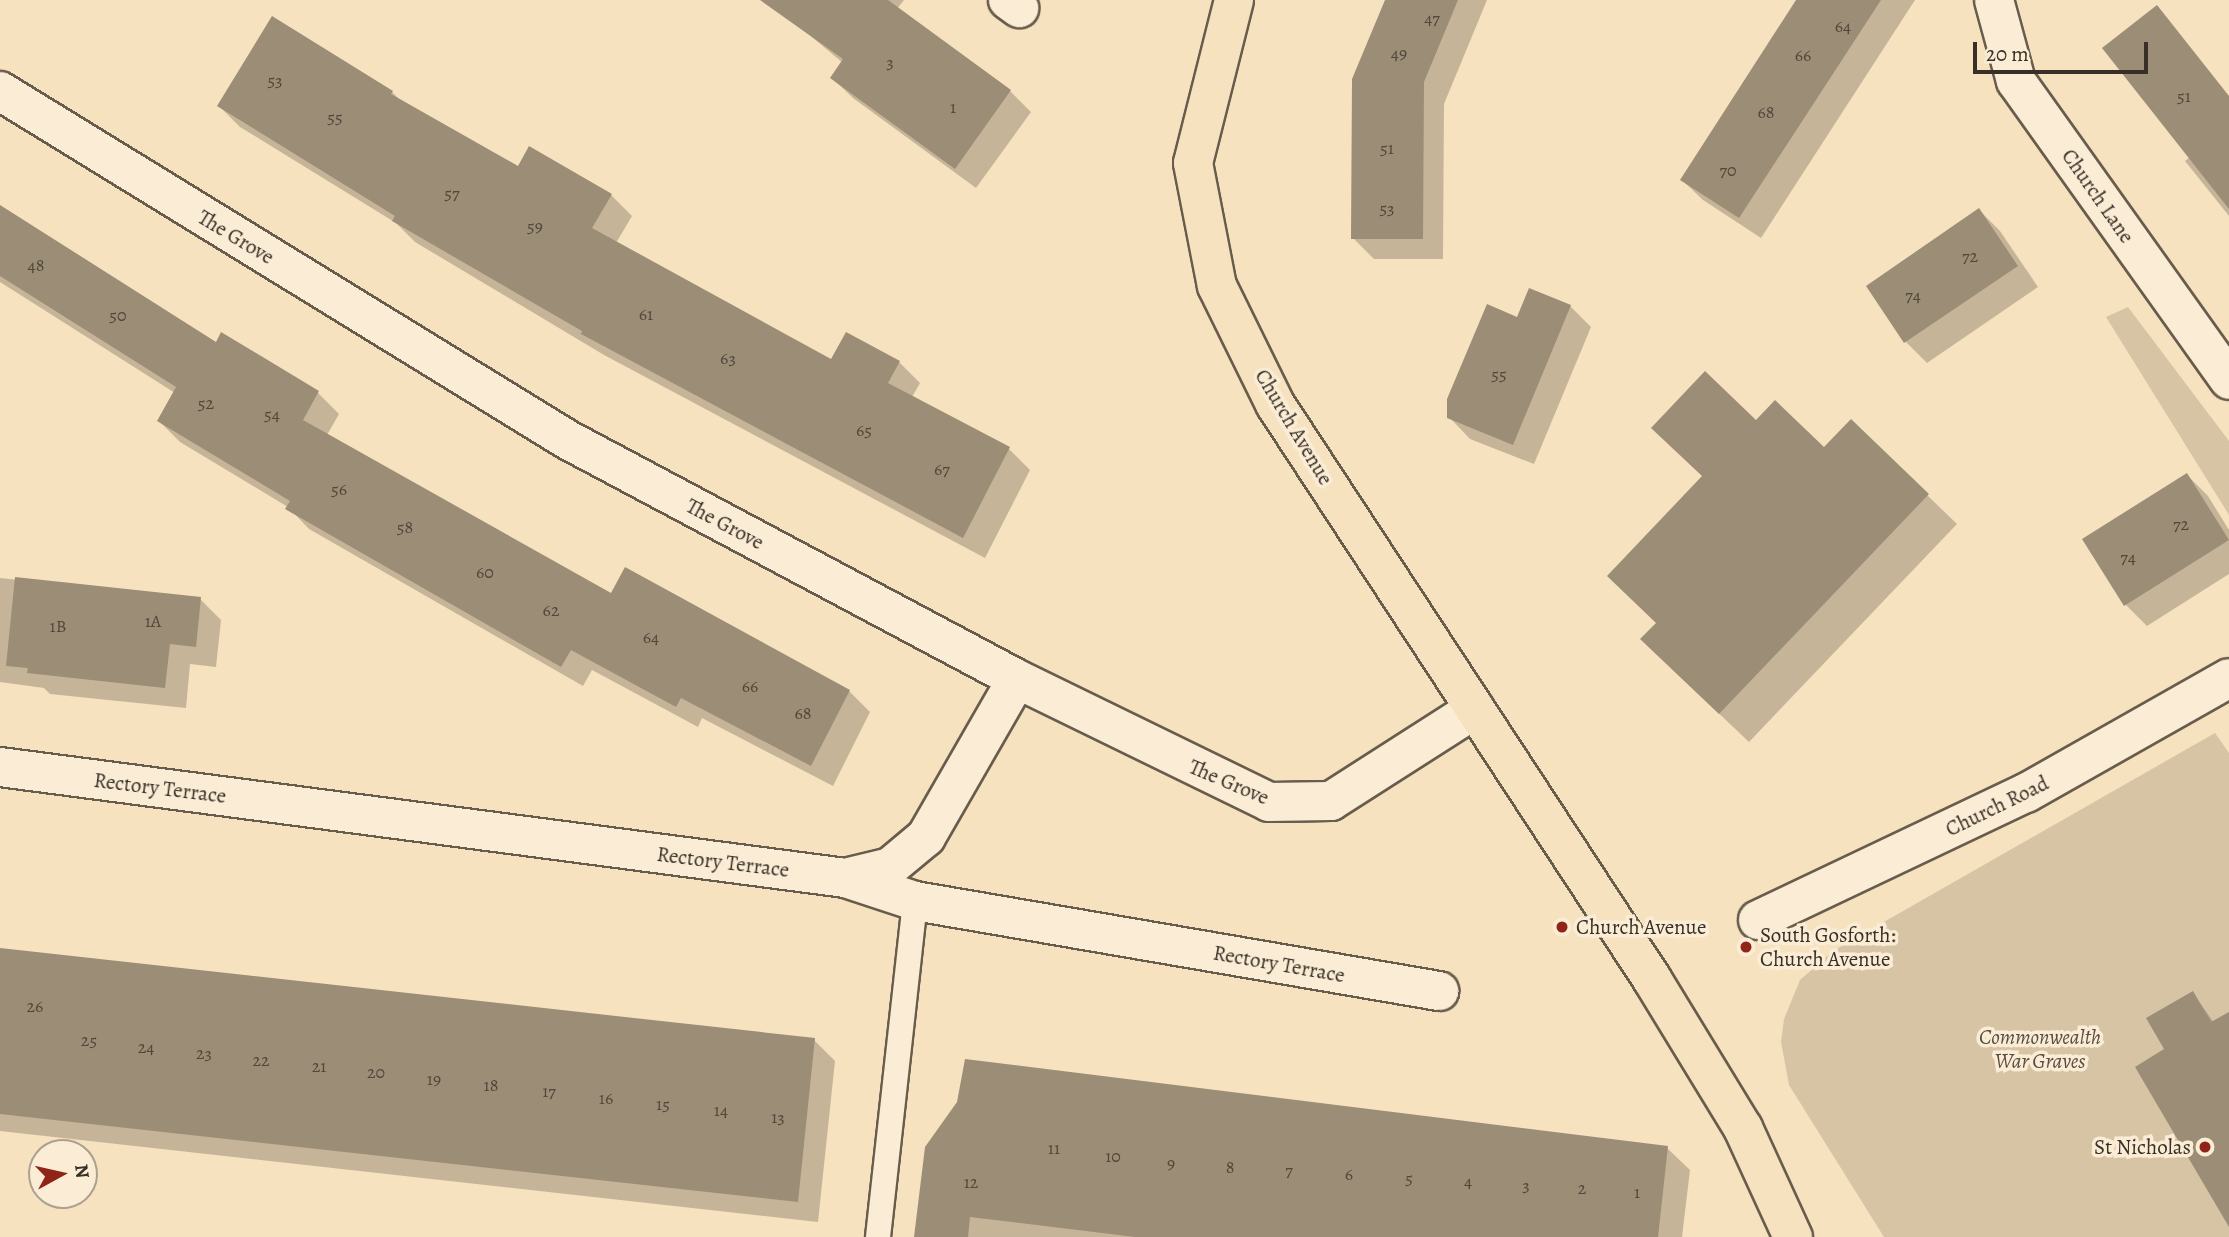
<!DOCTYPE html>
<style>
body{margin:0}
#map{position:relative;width:2229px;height:1237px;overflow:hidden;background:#f7e2bf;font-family:Alegreya,serif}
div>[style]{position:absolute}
.green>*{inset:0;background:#d7c4a5}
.shadow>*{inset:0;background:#0003}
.building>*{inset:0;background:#9b8d76}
.roads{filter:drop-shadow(2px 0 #685c4c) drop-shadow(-2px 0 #685c4c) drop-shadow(0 2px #685c4c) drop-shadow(0 -2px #685c4c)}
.service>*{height:24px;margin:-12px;padding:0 12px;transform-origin:12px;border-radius:12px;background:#faecd5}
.minor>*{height:38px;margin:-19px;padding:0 19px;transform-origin:19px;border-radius:19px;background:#faecd5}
.primary>*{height:38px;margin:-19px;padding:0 19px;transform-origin:19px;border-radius:19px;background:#f7e2bf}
.dots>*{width:19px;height:19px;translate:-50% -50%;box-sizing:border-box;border:4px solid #faecd5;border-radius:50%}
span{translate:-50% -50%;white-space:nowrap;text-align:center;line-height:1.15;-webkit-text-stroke:7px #faecd5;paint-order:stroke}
.number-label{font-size:18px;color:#51473a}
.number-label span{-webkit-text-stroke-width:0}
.street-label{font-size:21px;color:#383026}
.poi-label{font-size:21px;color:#383026}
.left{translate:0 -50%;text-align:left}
.right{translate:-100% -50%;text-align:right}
.park-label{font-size:21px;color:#584e3f;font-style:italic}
.north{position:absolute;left:28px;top:1139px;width:70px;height:70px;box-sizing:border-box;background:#faecd5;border:2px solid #aca18f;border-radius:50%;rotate:82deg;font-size:19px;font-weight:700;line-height:28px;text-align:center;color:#383026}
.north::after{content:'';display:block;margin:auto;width:24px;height:32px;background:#8f2418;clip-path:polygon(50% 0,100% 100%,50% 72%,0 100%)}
.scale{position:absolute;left:1973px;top:42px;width:175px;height:32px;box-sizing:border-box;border:4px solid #383026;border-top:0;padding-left:9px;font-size:21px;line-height:24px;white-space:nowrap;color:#383026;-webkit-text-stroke:5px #faecd5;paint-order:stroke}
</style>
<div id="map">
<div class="green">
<i style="clip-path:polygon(2128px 307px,2229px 441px,2229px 515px,2106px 317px)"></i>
<i style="clip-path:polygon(2215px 733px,2229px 753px,2229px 1237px,1884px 1237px,1789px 1085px,1781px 1042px,1784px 1019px,1800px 980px,1833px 951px)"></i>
</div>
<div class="shadow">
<i style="clip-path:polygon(795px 0,904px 0,897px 9px,1010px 91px,1031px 112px,976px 188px,853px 98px,832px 78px,843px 63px,794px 22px)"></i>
<i style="clip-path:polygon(1387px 0,1487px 0,1444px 104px,1443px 259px,1374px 259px,1353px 238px)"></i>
<i style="clip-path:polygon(1799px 0,1915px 0,1761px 238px,1703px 200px,1682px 180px)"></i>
<i style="clip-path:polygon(2157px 8px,2229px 99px,2229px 216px,2185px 161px,2190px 157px)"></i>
<i style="clip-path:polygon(392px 92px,403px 103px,518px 169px,611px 195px,632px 216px,616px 243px,832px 361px,899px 362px,920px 383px,912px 397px,1009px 449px,1030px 470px,985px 558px,604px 355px,415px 242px,396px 223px,240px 127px,219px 106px)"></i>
<i style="clip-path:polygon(0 207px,216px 344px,222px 335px,318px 393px,339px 414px,327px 435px,612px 596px,849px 691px,870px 712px,833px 786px,702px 718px,698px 727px,592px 670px,583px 686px,309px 529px,288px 507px,180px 442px,159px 421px,175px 393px,0 282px)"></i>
<i style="clip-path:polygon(1979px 210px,2000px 231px,2038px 287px,1927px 363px,1906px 342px,1868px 286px)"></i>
<i style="clip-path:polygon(1570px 306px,1591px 327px,1534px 464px,1470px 439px,1449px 417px,1518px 319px)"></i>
<i style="clip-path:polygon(1756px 423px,1927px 495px,1957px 524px,1749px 742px,1672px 669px,1658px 624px)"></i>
<i style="clip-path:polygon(2187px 475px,2208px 496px,2229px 530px,2229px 574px,2147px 626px,2126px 605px,2084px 540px)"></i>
<i style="clip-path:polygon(0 578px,200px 599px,221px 620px,216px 667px,190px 664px,186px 708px,50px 694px,44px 688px,0 682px)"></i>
<i style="clip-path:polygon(0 950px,814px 1040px,835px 1061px,818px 1222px,0 1131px)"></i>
<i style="clip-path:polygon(2193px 993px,2214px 1023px,2229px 1014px,2229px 1224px,2166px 1050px)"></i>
<i style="clip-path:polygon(927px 1147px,1667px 1148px,1690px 1170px,1682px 1237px,916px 1237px)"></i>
</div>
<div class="building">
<i style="clip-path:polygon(760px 0,888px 0,1011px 90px,955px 169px,830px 78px,843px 59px)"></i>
<i style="clip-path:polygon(1385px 0,1458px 0,1424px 82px,1423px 239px,1351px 239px,1352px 79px)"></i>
<i style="clip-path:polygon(1796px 0,1881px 0,1739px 218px,1680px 180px)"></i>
<i style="clip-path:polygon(2157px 5px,2229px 96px,2229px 209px,2102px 48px)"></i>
<i style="clip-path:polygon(272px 16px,393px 91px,391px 94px,518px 166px,529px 146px,612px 194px,592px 228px,831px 359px,846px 332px,900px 361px,888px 383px,1010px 447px,963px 538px,581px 334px,582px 331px,392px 221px,395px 216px,217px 106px)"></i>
<i style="clip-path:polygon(0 205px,216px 342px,221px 332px,319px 391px,303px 420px,611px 593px,625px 567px,850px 690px,811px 766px,681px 698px,676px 707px,571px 650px,561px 667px,285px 509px,290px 501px,157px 421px,176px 387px,0 276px)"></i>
<i style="clip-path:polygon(1979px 208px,2018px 266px,1904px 343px,1866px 286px)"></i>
<i style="clip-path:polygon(1529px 288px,1571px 305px,1513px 445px,1447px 418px,1447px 399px,1487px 304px,1517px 317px)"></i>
<i style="clip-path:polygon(1705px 371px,1756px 420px,1775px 400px,1824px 447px,1851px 419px,1929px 494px,1719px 714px,1640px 639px,1656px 623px,1607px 576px,1702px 476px,1651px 428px)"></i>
<i style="clip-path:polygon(2187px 473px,2229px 540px,2124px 606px,2082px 539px)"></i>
<i style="clip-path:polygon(15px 577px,201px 597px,196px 647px,170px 644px,165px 688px,27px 673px,28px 668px,6px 666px)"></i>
<i style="clip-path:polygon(0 948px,815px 1038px,798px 1202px,0 1114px)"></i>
<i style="clip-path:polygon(2193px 991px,2211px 1022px,2229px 1012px,2229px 1227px,2135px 1067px,2164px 1049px,2146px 1018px)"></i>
<i style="clip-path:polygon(965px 1059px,1668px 1146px,1658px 1237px,1135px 1237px,970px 1217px,968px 1237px,914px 1237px,925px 1147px,957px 1102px)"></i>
</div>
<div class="roads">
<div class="service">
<i style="left:878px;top:1237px;width:338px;rotate:-83.7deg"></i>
</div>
<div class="minor">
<i style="left:1008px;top:0;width:14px;rotate:36deg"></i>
<i style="left:1994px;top:0;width:84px;rotate:74.8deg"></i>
<i style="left:2016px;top:81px;width:367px;rotate:54.5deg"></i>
<i style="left:0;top:91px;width:667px;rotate:31.57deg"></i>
<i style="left:568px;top:440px;width:509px;rotate:28.03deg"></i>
<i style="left:1017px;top:679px;width:280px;rotate:26deg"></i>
<i style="left:1269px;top:802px;width:62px;rotate:-0.9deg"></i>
<i style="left:1331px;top:801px;width:171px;rotate:-32.6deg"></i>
<i style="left:0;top:767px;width:852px;rotate:7.48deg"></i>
<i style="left:845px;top:878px;width:74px;rotate:18.2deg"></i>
<i style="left:915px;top:901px;width:532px;rotate:9.75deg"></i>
<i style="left:845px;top:878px;width:46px;rotate:-13.7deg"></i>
<i style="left:890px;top:867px;width:47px;rotate:-39.8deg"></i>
<i style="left:926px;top:837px;width:182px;rotate:-60.1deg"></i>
<i style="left:1758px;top:920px;width:297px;rotate:-25.4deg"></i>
<i style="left:2026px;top:793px;width:233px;rotate:-29.5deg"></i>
</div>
<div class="primary">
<i style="left:1234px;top:0;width:168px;rotate:104.1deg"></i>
<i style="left:1193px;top:163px;width:125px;rotate:79deg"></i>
<i style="left:1217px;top:286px;width:131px;rotate:63.8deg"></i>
<i style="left:1275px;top:404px;width:688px;rotate:56.75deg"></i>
<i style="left:1652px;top:979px;width:175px;rotate:58.6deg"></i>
<i style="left:1743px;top:1128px;width:120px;rotate:65.4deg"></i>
</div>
</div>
<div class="dots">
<i style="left:1562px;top:927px;background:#8f2418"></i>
<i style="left:1746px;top:947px;background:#8f2418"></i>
<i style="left:2205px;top:1147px;background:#8f2418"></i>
</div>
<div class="number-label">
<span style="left:1432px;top:18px">47</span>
<span style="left:1843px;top:26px">64</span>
<span style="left:1399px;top:53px">49</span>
<span style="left:1803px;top:55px">66</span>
<span style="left:890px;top:62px">3</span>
<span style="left:275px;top:80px">53</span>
<span style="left:2184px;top:96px">51</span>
<span style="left:953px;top:107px">1</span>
<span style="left:1766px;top:112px">68</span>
<span style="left:335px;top:117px">55</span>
<span style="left:1387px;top:148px">51</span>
<span style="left:1728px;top:170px">70</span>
<span style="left:452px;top:193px">57</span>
<span style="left:1387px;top:208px">53</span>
<span style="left:535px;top:226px">59</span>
<span style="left:1970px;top:256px">72</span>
<span style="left:36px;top:265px">48</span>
<span style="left:1913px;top:295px">74</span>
<span style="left:646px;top:314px">61</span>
<span style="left:118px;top:315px">50</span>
<span style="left:728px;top:358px">63</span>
<span style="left:1499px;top:374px">55</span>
<span style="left:206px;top:403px">52</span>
<span style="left:272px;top:414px">54</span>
<span style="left:864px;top:430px">65</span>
<span style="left:942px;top:469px">67</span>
<span style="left:339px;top:489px">56</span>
<span style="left:2181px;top:524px">72</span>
<span style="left:405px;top:527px">58</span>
<span style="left:2128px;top:557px">74</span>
<span style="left:485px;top:572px">60</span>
<span style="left:551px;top:610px">62</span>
<span style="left:153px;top:621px">1A</span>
<span style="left:58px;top:626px">1B</span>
<span style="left:651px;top:637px">64</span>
<span style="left:750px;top:686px">66</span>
<span style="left:803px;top:713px">68</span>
<span style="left:35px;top:1006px">26</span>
<span style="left:89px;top:1040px">25</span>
<span style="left:146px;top:1047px">24</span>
<span style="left:204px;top:1053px">23</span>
<span style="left:261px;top:1060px">22</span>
<span style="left:319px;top:1066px">21</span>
<span style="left:376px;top:1072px">20</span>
<span style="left:434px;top:1079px">19</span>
<span style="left:491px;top:1085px">18</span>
<span style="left:549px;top:1091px">17</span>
<span style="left:606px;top:1098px">16</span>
<span style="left:663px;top:1104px">15</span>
<span style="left:721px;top:1110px">14</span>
<span style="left:778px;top:1117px">13</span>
<span style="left:1054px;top:1148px">11</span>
<span style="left:1113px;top:1156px">10</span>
<span style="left:1171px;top:1163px">9</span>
<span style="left:1230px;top:1167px">8</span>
<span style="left:1289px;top:1170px">7</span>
<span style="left:1349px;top:1174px">6</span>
<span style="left:1409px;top:1178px">5</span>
<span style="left:1468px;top:1181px">4</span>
<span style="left:971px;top:1182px">12</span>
<span style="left:1526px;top:1185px">3</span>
<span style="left:1582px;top:1188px">2</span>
<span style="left:1637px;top:1192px">1</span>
</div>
<div class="street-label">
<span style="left:2098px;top:196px;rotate:55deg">Church Lane</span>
<span style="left:236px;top:237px;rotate:31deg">The Grove</span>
<span style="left:1294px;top:427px;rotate:59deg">Church Avenue</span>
<span style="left:725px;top:524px;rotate:28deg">The Grove</span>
<span style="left:1229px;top:782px;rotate:23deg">The Grove</span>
<span style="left:160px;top:788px;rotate:7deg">Rectory Terrace</span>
<span style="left:1997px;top:806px;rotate:-26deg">Church Road</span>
<span style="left:723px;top:862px;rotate:7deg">Rectory Terrace</span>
<span style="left:1279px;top:964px;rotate:10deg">Rectory Terrace</span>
</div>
<div class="poi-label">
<span class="left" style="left:1576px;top:927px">Church Avenue</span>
<span class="left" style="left:1760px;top:947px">South Gosforth:<br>Church Avenue</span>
<span class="right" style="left:2191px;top:1147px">St Nicholas</span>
</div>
<div class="park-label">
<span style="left:2040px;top:1049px">Commonwealth<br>War Graves</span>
</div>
<div class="north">N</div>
<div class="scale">20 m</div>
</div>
